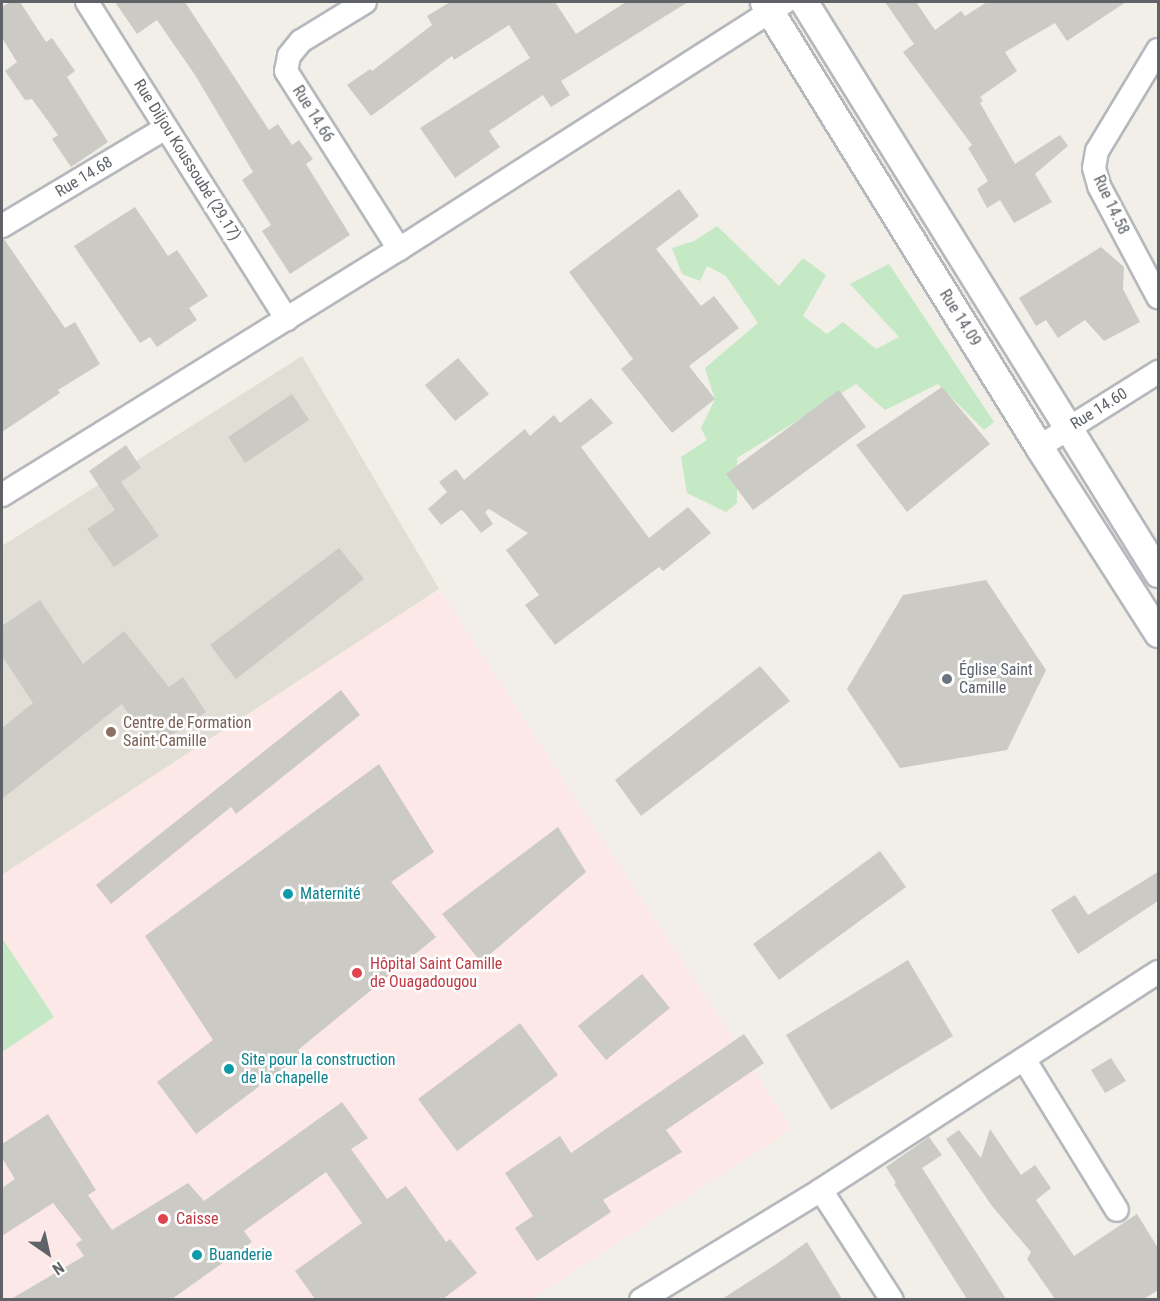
<!DOCTYPE html>
<meta charset="utf-8">
<style>
body{margin:0}
#map{position:relative;width:1160px;height:1301px;overflow:hidden;background:#f1efe8;font-family:"Roboto Condensed",sans-serif}
div>[style]{position:absolute}
.education>*{inset:0;background:#e1ded6}
.medical>*{inset:0;background:#fce8e6}
.green>*{inset:0;background:#c5e8c5}
.building>*{inset:0;background:#cccac5}
.roads{filter:drop-shadow(2px 0 #b5b8bc) drop-shadow(-2px 0 #b5b8bc) drop-shadow(0 2px #b5b8bc) drop-shadow(0 -2px #b5b8bc)}
.minor>*{height:22px;margin:-11px;padding:0 11px;transform-origin:11px;border-radius:11px;background:#fff}
.tertiary>*{height:27px;margin:-13.5px;padding:0 13.5px;transform-origin:13.5px;border-radius:13.5px;background:#fff}
.dots>*{width:16px;height:16px;translate:-50% -50%;box-sizing:border-box;border:3px solid #fff;border-radius:50%}
span{translate:-50% -50%;white-space:nowrap;text-align:center;line-height:1.15;-webkit-text-stroke:5px #fff;paint-order:stroke}
.street-label{font-size:16px;color:#5f6368}
.worship-label{font-size:16px;color:#5b616d}
.left{translate:0 -50%;text-align:left}
.education-label{font-size:16px;color:#785e54}
.culture-label{font-size:16px;color:#0d838f}
.health-label{font-size:16px;color:#be3a42}
.frame{position:absolute;inset:0;border:3px solid #5f6368;pointer-events:none}
.north{position:absolute;left:18px;top:1223px;width:60px;height:60px;-webkit-text-stroke:4px #fff;paint-order:stroke;rotate:146deg;font-size:16px;font-weight:700;line-height:24px;text-align:center;color:#5f6368}
.north::after{content:'';display:block;margin:auto;width:21px;height:27px;background:#5f6368;clip-path:polygon(50% 0,100% 100%,50% 72%,0 100%)}
</style>
<div id="map">
<div class="education">
<i style="clip-path:polygon(302px 356px,439px 589px,2px 875px,2px 546px)"></i>
</div>
<div class="medical">
<i style="clip-path:polygon(439px 589px,792px 1129px,532px 1299px,2px 1299px,2px 1052px,54px 1017px,2px 937px,2px 875px)"></i>
</div>
<div class="green">
<i style="clip-path:polygon(717px 226px,779px 286px,803px 258px,826px 275px,803px 316px,827px 334px,843px 322px,876px 349px,899px 337px,850px 284px,889px 264px,994px 422px,984px 430px,938px 384px,885px 410px,856px 384px,737px 458px,737px 503px,726px 512px,687px 493px,681px 457px,707px 440px,701px 428px,715px 399px,705px 368px,758px 323px,726px 276px,707px 266px,700px 281px,682px 274px,672px 248px,694px 241px)"></i>
<i style="clip-path:polygon(2px 938px,54px 1017px,2px 1052px)"></i>
</div>
<div class="building">
<i style="clip-path:polygon(10px 2px,20px 2px,46px 42px,52px 38px,75px 71px,67px 77px,108px 142px,71px 167px,52px 139px,58px 135px,32px 99px,25px 100px,5px 71px,17px 62px,2px 38px,2px 7px)"></i>
<i style="clip-path:polygon(115px 2px,185px 2px,269px 130px,278px 124px,292px 145px,299px 140px,313px 159px,306px 164px,350px 235px,290px 274px,262px 231px,271px 225px,242px 180px,253px 172px,195px 75px,157px 20px,137px 34px)"></i>
<i style="clip-path:polygon(450px 2px,555px 2px,576px 34px,626px 2px,688px 2px,561px 81px,570px 95px,551px 107px,543px 95px,489px 131px,500px 147px,455px 178px,420px 128px,530px 58px,509px 25px,454px 60px,452px 56px,371px 116px,347px 85px,370px 69px,372px 71px,432px 25px,427px 16px)"></i>
<i style="clip-path:polygon(885px 2px,916px 2px,935px 30px,961px 11px,965px 16px,987px 2px,1126px 2px,1067px 41px,1055px 23px,1005px 52px,1017px 71px,980px 97px,983px 101px,980px 103px,1015px 164px,1060px 135px,1068px 146px,1035px 174px,1052px 202px,1014px 223px,1000px 200px,987px 208px,977px 189px,988px 181px,968px 148px,972px 145px,903px 52px,914px 44px)"></i>
<i style="clip-path:polygon(679px 189px,699px 216px,656px 249px,701px 306px,714px 296px,739px 328px,689px 366px,715px 399px,672px 433px,621px 369px,633px 359px,569px 272px)"></i>
<i style="clip-path:polygon(135px 207px,168px 256px,177px 250px,208px 296px,189px 308px,197px 320px,157px 347px,150px 337px,140px 343px,74px 246px)"></i>
<i style="clip-path:polygon(2px 239px,4px 239px,65px 328px,75px 322px,100px 364px,58px 390px,60px 393px,2px 432px)"></i>
<i style="clip-path:polygon(1101px 247px,1124px 267px,1123px 289px,1140px 322px,1104px 341px,1085px 320px,1058px 338px,1046px 320px,1036px 326px,1019px 298px)"></i>
<i style="clip-path:polygon(458px 358px,489px 394px,455px 421px,425px 385px)"></i>
<i style="clip-path:polygon(942px 387px,990px 444px,907px 512px,856px 445px)"></i>
<i style="clip-path:polygon(839px 390px,866px 427px,753px 510px,726px 474px)"></i>
<i style="clip-path:polygon(292px 394px,309px 420px,245px 463px,228px 437px)"></i>
<i style="clip-path:polygon(591px 398px,613px 423px,581px 447px,649px 538px,688px 507px,711px 533px,663px 571px,659px 567px,555px 645px,525px 605px,539px 595px,506px 550px,528px 533px,489px 509px,485px 512px,493px 524px,481px 533px,464px 512px,461px 510px,441px 525px,428px 509px,447px 492px,439px 482px,456px 469px,464px 480px,525px 429px,530px 436px,554px 415px,560px 423px)"></i>
<i style="clip-path:polygon(126px 445px,141px 468px,121px 482px,159px 536px,114px 567px,87px 529px,115px 510px,89px 471px)"></i>
<i style="clip-path:polygon(339px 548px,364px 579px,236px 679px,210px 645px)"></i>
<i style="clip-path:polygon(986px 580px,1046px 670px,1007px 750px,900px 768px,847px 689px,903px 595px)"></i>
<i style="clip-path:polygon(40px 600px,83px 664px,124px 631px,169px 687px,183px 677px,206px 712px,152px 748px,122px 704px,2px 799px,2px 728px,33px 703px,2px 656px,2px 626px)"></i>
<i style="clip-path:polygon(760px 666px,790px 701px,641px 816px,615px 780px)"></i>
<i style="clip-path:polygon(341px 690px,360px 715px,236px 814px,231px 807px,111px 904px,96px 885px)"></i>
<i style="clip-path:polygon(379px 764px,434px 852px,391px 882px,436px 937px,298px 1050px,301px 1055px,196px 1134px,157px 1082px,213px 1040px,145px 936px)"></i>
<i style="clip-path:polygon(558px 827px,586px 872px,481px 962px,442px 914px)"></i>
<i style="clip-path:polygon(880px 851px,906px 887px,779px 980px,753px 944px)"></i>
<i style="clip-path:polygon(1158px 872px,1158px 901px,1078px 954px,1051px 910px,1075px 895px,1088px 915px)"></i>
<i style="clip-path:polygon(908px 960px,953px 1036px,831px 1110px,786px 1035px)"></i>
<i style="clip-path:polygon(642px 974px,670px 1008px,606px 1060px,578px 1026px)"></i>
<i style="clip-path:polygon(520px 1023px,558px 1075px,457px 1151px,418px 1099px)"></i>
<i style="clip-path:polygon(744px 1034px,764px 1063px,666px 1130px,682px 1152px,603px 1200px,611px 1212px,537px 1261px,515px 1228px,533px 1216px,505px 1173px,560px 1136px,571px 1153px)"></i>
<i style="clip-path:polygon(1111px 1058px,1126px 1081px,1105px 1093px,1091px 1070px)"></i>
<i style="clip-path:polygon(342px 1102px,368px 1138px,351px 1149px,387px 1199px,406px 1186px,446px 1242px,450px 1239px,477px 1273px,443px 1299px,315px 1299px,295px 1271px,362px 1223px,326px 1172px,244px 1231px,252px 1242px,172px 1299px,11px 1299px,84px 1256px,76px 1244px,82px 1240px,53px 1203px,2px 1236px,2px 1188px,15px 1179px,2px 1158px,2px 1144px,48px 1114px,96px 1190px,88px 1195px,112px 1230px,188px 1183px,204px 1201px)"></i>
<i style="clip-path:polygon(990px 1129px,1021px 1175px,1035px 1165px,1051px 1188px,1036px 1200px,1074px 1256px,1137px 1214px,1158px 1248px,1158px 1290px,1144px 1299px,1055px 1299px,1027px 1259px,1031px 1252px,992px 1206px,946px 1139px,959px 1130px,981px 1158px)"></i>
<i style="clip-path:polygon(929px 1137px,942px 1155px,922px 1168px,1006px 1299px,967px 1299px,894px 1184px,896px 1183px,886px 1167px)"></i>
<i style="clip-path:polygon(807px 1242px,842px 1299px,722px 1299px,775px 1265px)"></i>
</div>
<div class="roads">
<div class="minor">
<i style="left:87px;top:2px;width:375px;rotate:57.8deg"></i>
<i style="left:365px;top:2px;width:75px;rotate:148.6deg"></i>
<i style="left:301px;top:41px;width:19px;rotate:129deg"></i>
<i style="left:289px;top:56px;width:15px;rotate:101deg"></i>
<i style="left:286px;top:71px;width:211px;rotate:57.6deg"></i>
<i style="left:1158px;top:50px;width:118px;rotate:121.1deg"></i>
<i style="left:1097px;top:151px;width:17px;rotate:100deg"></i>
<i style="left:1094px;top:168px;width:19px;rotate:74deg"></i>
<i style="left:1099px;top:186px;width:126px;rotate:62deg"></i>
<i style="left:2px;top:226px;width:191px;rotate:-30.9deg"></i>
<i style="left:1039px;top:447px;width:141px;rotate:-32.2deg"></i>
<i style="left:2px;top:495px;width:467px;rotate:-31.8deg"></i>
<i style="left:399px;top:249px;width:458px;rotate:-32.6deg"></i>
<i style="left:1024px;top:1059px;width:177px;rotate:58.4deg"></i>
<i style="left:821px;top:1190px;width:131px;rotate:57.2deg"></i>
<i style="left:641px;top:1300px;width:211px;rotate:-31.4deg"></i>
<i style="left:821px;top:1190px;width:401px;rotate:-32.9deg"></i>
</div>
<div class="tertiary">
<i style="left:764px;top:2px;width:523px;rotate:58.28deg"></i>
<i style="left:1039px;top:447px;width:221px;rotate:57.4deg"></i>
<i style="left:804px;top:2px;width:672px;rotate:58.2deg"></i>
</div>
</div>
<div class="dots">
<i style="left:947px;top:679px;background:#6b7280"></i>
<i style="left:111px;top:732px;background:#8d6e63"></i>
<i style="left:288px;top:894px;background:#0f9aa8"></i>
<i style="left:357px;top:973px;background:#e0444e"></i>
<i style="left:229px;top:1069px;background:#0f9aa8"></i>
<i style="left:163px;top:1219px;background:#e0444e"></i>
<i style="left:197px;top:1255px;background:#0f9aa8"></i>
</div>
<div class="street-label">
<span style="left:313px;top:114px;rotate:58deg">Rue 14.66</span>
<span style="left:187px;top:160px;rotate:58deg">Rue Diljou Koussoubé (29.17)</span>
<span style="left:84px;top:177px;rotate:-31deg">Rue 14.68</span>
<span style="left:1111px;top:205px;rotate:65deg">Rue 14.58</span>
<span style="left:960px;top:318px;rotate:58deg">Rue 14.09</span>
<span style="left:1099px;top:409px;rotate:-32deg">Rue 14.60</span>
</div>
<div class="worship-label">
<span class="left" style="left:959px;top:679px">Église Saint<br>Camille</span>
</div>
<div class="education-label">
<span class="left" style="left:123px;top:732px">Centre de Formation<br>Saint-Camille</span>
</div>
<div class="culture-label">
<span class="left" style="left:300px;top:894px">Maternité</span>
<span class="left" style="left:241px;top:1069px">Site pour la construction<br>de la chapelle</span>
<span class="left" style="left:209px;top:1255px">Buanderie</span>
</div>
<div class="health-label">
<span class="left" style="left:370px;top:973px">Hôpital Saint Camille<br>de Ouagadougou</span>
<span class="left" style="left:176px;top:1219px">Caisse</span>
</div>
<div class="frame"></div>
<div class="north">N</div>
</div>
